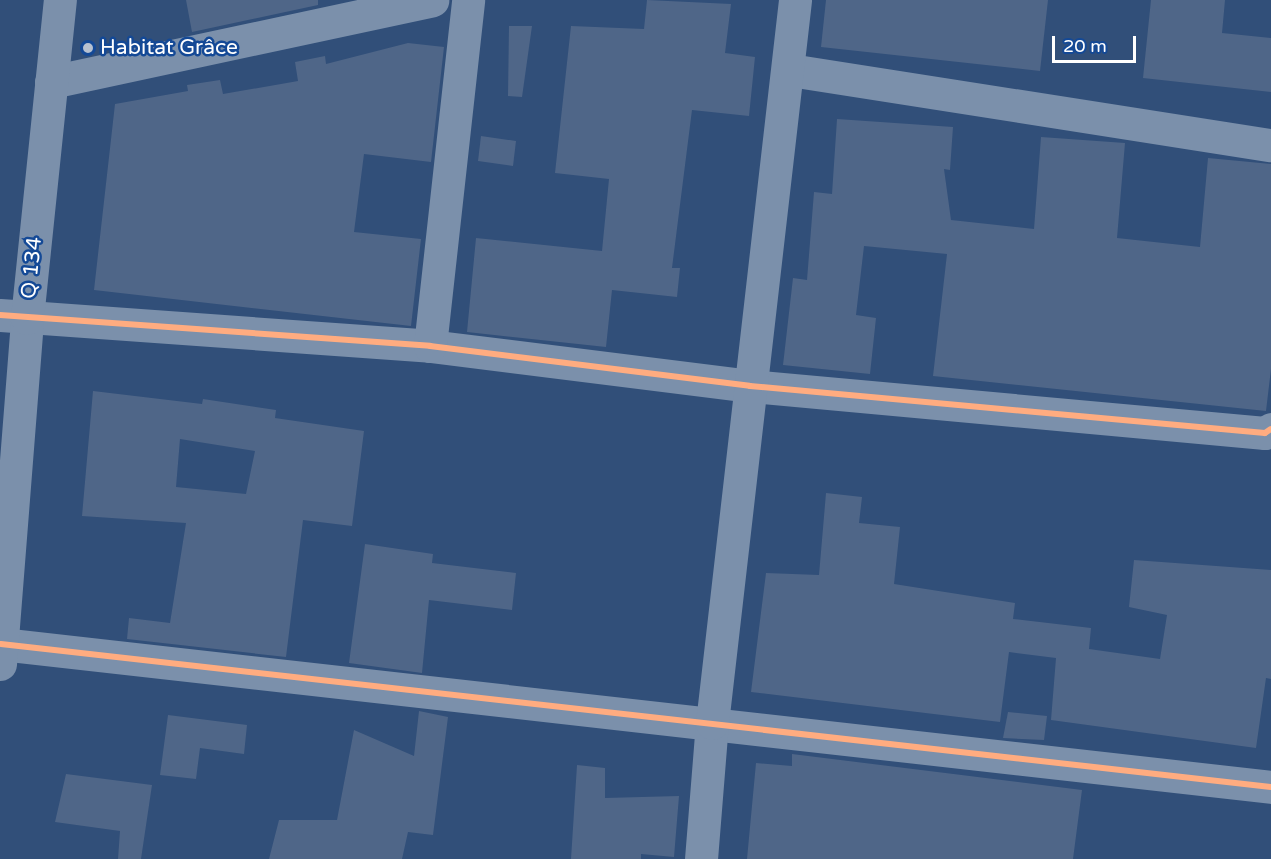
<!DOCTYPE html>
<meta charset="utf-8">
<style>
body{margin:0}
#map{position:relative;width:1271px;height:859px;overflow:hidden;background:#314f79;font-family:"Varela Round",sans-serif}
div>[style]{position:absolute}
.building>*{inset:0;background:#4f6688}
.minor>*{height:33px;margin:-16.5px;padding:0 16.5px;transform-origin:16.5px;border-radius:16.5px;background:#7b90ab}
.cycleway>*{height:6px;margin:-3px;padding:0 3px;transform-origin:3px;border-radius:3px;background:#ffac80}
.dots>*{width:16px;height:16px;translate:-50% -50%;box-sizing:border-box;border:3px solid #144996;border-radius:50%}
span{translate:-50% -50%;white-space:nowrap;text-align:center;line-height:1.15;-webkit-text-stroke:5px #144996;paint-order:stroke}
.poi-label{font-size:21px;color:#fff}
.left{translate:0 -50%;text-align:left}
.street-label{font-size:21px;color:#fff}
.scale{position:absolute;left:1052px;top:36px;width:84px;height:27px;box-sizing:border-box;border:3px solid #fff;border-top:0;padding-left:8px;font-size:18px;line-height:21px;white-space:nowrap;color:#fff;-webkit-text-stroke:4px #144996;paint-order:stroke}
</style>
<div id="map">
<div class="building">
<i style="clip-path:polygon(186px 0,318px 0,318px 5px,192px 32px)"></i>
<i style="clip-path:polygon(647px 0,731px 4px,725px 53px,755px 57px,749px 116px,692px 110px,672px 268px,680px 268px,677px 297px,612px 290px,606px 347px,467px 332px,476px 238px,602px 251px,609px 179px,555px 173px,571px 26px,644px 29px)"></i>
<i style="clip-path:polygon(826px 0,1048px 0,1040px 71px,821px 47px)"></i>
<i style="clip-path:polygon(1151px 0,1225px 0,1222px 33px,1271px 38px,1271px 92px,1143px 78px)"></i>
<i style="clip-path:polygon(509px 26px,532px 26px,522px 97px,508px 96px)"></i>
<i style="clip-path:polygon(408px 43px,444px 47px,431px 162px,364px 154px,354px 232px,421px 239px,411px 326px,94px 290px,115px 104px,188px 91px,187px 85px,220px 80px,223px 94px,298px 81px,295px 62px,325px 56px,326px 64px)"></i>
<i style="clip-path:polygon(837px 119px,953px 127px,950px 170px,944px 169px,951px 220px,1034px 229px,1041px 137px,1125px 143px,1117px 238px,1200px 247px,1208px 158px,1271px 164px,1271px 369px,1266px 411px,933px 376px,947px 254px,864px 246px,856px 315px,876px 318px,870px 374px,783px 365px,793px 278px,807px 280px,814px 192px,832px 194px)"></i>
<i style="clip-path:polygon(481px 136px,516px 141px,513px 166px,478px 161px)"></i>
<i style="clip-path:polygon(evenodd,93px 391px,202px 404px,203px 399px,276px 410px,275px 418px,364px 431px,352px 526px,303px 520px,286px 657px,127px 639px,129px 618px,170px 623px,186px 523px,82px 516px,93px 391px,180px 439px,255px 451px,246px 494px,176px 487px,180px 439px)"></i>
<i style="clip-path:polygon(826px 493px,862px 497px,859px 523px,900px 527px,894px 584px,1015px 603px,1013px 619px,1091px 628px,1089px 649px,1160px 659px,1167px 615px,1129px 607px,1134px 560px,1271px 570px,1271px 679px,1266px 678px,1256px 748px,1051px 720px,1056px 658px,1009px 652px,1000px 722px,751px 692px,766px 573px,819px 575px)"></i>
<i style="clip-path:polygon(365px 544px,433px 554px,432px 563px,516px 573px,512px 610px,429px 600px,422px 673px,349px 663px)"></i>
<i style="clip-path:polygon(419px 711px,448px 717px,433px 835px,408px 832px,402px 859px,269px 859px,279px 820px,337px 820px,354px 730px,414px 756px)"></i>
<i style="clip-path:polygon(1008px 712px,1047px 716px,1044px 740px,1003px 738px)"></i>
<i style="clip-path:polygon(168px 715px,247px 725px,244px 754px,200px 748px,196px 779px,160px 775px)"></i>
<i style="clip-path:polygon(792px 754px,1082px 790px,1073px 859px,747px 859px,756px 763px,792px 766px)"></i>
<i style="clip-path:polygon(577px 765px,605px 768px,605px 798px,679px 796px,674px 857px,641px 854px,641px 859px,571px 859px)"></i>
<i style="clip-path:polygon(66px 774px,152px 785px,141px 859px,118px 859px,120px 831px,55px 822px)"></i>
</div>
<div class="minor">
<i style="left:790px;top:70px;width:487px;rotate:8.9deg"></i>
<i style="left:51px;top:82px;width:390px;rotate:-12.1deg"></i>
<i style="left:0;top:315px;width:431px;rotate:4.1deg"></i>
<i style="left:430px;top:346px;width:322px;rotate:7.1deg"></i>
<i style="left:750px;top:386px;width:517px;rotate:5.21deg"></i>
<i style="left:1265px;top:433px;width:7px;rotate:-34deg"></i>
<i style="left:430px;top:346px;width:348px;rotate:-83.7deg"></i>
<i style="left:1px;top:644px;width:1278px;rotate:6.42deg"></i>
<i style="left:0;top:664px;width:347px;rotate:-85.5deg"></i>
<i style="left:27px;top:318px;width:320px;rotate:-84.1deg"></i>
<i style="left:701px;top:859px;width:136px;rotate:-85.4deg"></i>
<i style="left:712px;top:723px;width:728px;rotate:-83.45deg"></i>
</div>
<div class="cycleway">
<i style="left:0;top:315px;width:431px;rotate:4.1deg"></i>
<i style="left:430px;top:346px;width:322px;rotate:7.1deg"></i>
<i style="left:750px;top:386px;width:517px;rotate:5.21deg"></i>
<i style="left:1265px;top:433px;width:7px;rotate:-34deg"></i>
<i style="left:1px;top:644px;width:1278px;rotate:6.42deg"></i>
</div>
<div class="dots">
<i style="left:88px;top:48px;background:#b7c1d0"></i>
</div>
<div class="poi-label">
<span class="left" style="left:100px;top:48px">Habitat Grâce</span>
</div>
<div class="street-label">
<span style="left:32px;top:268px;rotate:-84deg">Q 134</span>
</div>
<div class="scale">20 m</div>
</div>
